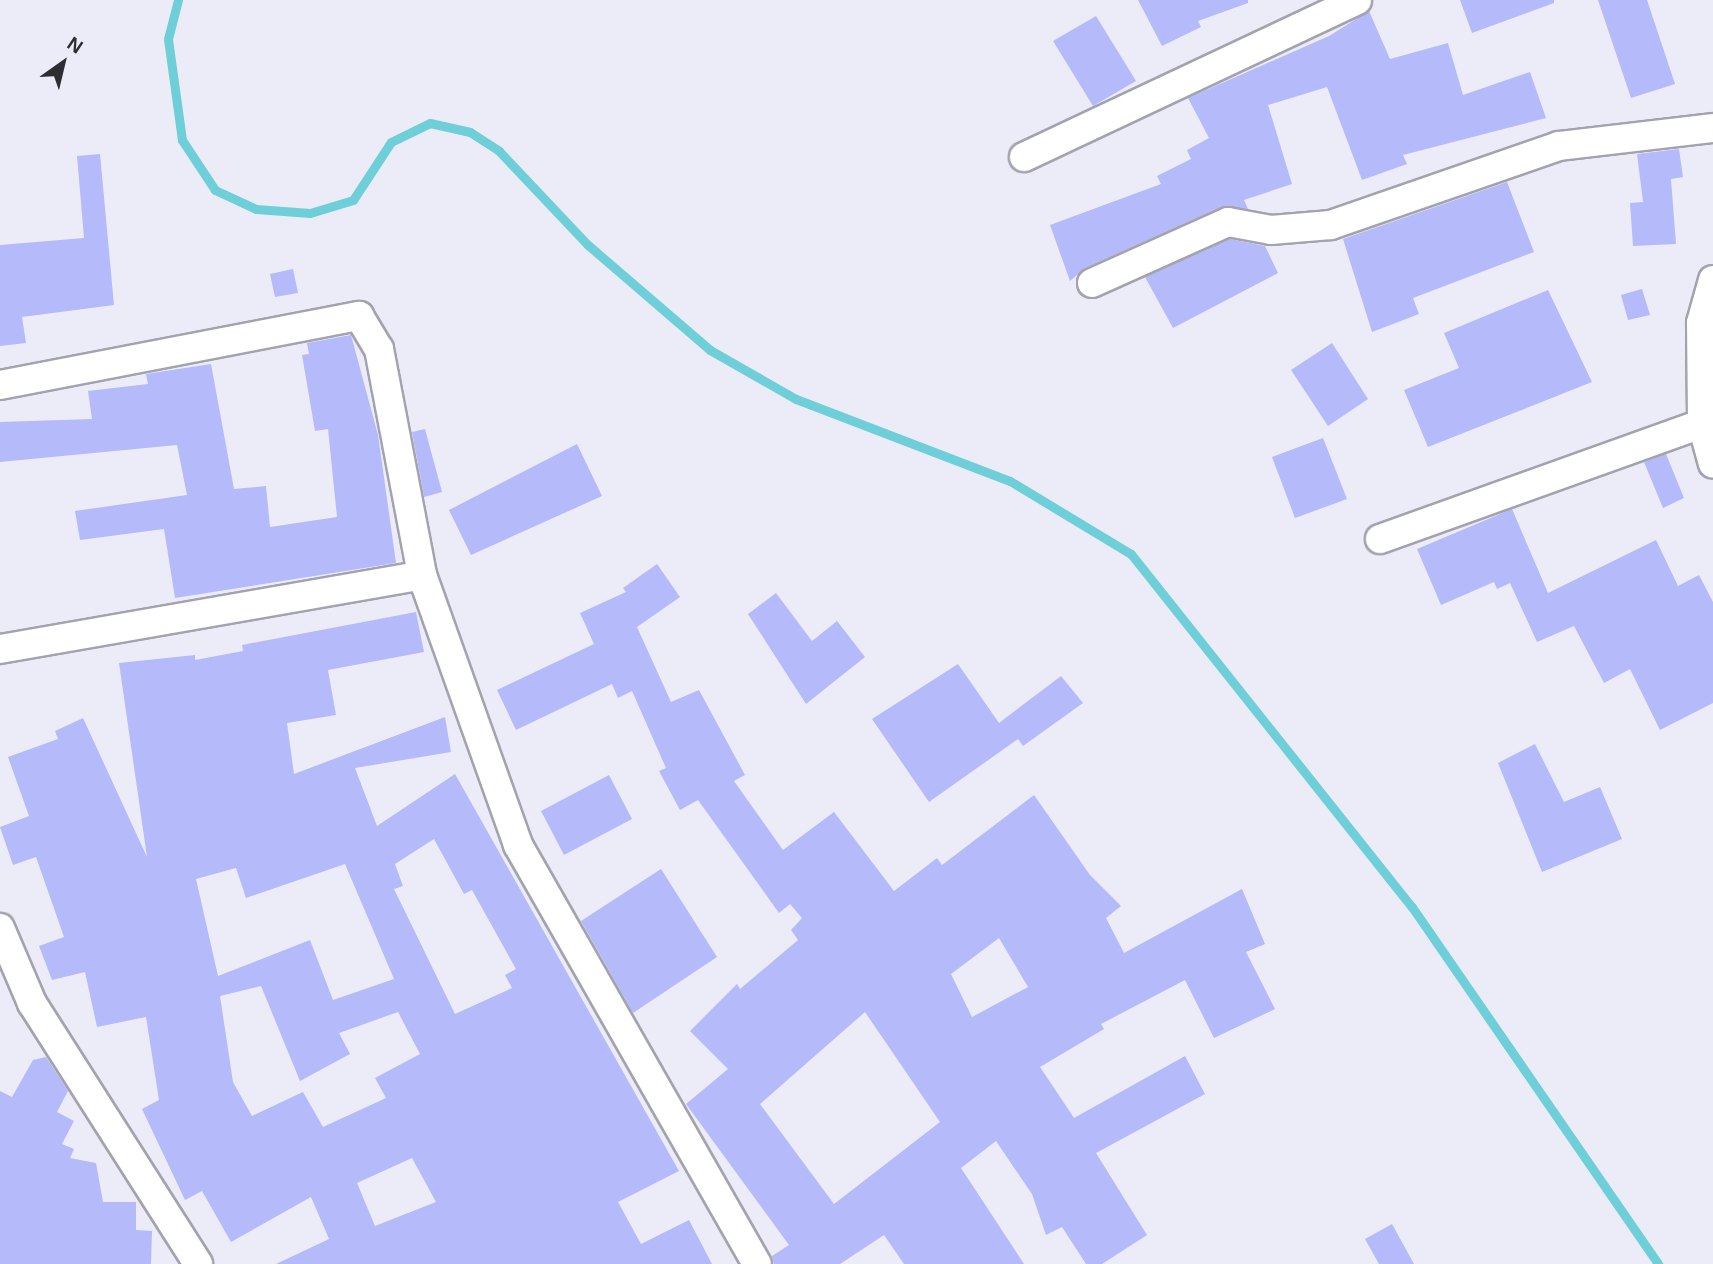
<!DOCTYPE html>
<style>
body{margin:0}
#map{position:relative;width:1713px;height:1264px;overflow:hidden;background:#ebecf7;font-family:Arial,sans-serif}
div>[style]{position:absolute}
.stream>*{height:9px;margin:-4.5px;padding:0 4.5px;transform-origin:4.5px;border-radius:4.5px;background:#6ecfd9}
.building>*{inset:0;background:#b5bafb}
.roads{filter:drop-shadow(2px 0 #a2a3ad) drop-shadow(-2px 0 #a2a3ad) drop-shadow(0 2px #a2a3ad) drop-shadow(0 -2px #a2a3ad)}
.street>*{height:28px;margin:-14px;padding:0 14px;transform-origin:14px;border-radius:14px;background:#fff}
span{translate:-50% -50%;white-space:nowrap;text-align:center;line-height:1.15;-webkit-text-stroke:5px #ebecf7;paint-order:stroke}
.north{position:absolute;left:28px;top:28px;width:70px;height:70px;-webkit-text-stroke:5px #ebecf7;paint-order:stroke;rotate:34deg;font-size:19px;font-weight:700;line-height:28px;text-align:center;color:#2e2e32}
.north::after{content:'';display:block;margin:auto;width:24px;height:32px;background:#2e2e32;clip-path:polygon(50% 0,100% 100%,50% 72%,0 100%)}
</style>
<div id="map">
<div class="stream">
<i style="left:178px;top:0;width:40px;rotate:104.4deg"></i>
<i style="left:168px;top:39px;width:102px;rotate:82.1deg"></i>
<i style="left:182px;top:140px;width:60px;rotate:56.6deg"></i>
<i style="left:215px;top:190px;width:45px;rotate:24.9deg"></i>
<i style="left:256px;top:209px;width:54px;rotate:4.2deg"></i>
<i style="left:310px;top:213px;width:45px;rotate:-16.8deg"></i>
<i style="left:353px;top:200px;width:69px;rotate:-56.8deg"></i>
<i style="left:391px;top:142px;width:43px;rotate:-26deg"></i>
<i style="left:430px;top:123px;width:41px;rotate:12.7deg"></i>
<i style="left:470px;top:132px;width:35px;rotate:33deg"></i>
<i style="left:499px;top:151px;width:129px;rotate:46.6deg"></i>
<i style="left:588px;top:245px;width:161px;rotate:40.7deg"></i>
<i style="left:710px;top:350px;width:99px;rotate:29.7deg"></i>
<i style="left:796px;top:399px;width:229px;rotate:21deg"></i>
<i style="left:1010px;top:481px;width:141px;rotate:31.1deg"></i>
<i style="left:1131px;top:554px;width:451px;rotate:51.5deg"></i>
<i style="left:1412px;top:907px;width:434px;rotate:55.4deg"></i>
</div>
<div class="building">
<i style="clip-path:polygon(1138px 0,1248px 0,1248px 3px,1198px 21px,1201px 27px,1162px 46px)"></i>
<i style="clip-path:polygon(1460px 0,1554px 0,1554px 3px,1472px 33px)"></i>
<i style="clip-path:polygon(1598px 0,1647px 0,1675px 84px,1631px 98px)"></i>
<i style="clip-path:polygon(1369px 11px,1390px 59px,1448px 43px,1463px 95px,1530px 72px,1546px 118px,1403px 155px,1407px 164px,1362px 180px,1327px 87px,1268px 105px,1292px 184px,1244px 200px,1248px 209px,1221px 207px,1085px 268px,1070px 281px,1050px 225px,1161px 184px,1157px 176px,1191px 159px,1187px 150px,1209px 138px,1188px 98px,1329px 36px)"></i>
<i style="clip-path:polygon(1096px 16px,1136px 81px,1093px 106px,1053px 41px)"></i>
<i style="clip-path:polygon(1679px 149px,1683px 177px,1671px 179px,1676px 244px,1633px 246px,1630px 203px,1643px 202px,1637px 154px)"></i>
<i style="clip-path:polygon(100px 154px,114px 305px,22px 317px,26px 343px,0 346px,0 245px,84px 238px,77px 156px)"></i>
<i style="clip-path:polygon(1507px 182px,1534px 252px,1413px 298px,1419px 314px,1372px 332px,1343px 239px)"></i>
<i style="clip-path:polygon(1230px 239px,1265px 246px,1278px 273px,1173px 328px,1145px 277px)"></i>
<i style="clip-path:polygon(293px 269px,298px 293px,275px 297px,270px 274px)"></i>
<i style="clip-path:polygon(1642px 289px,1650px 315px,1628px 320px,1621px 295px)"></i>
<i style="clip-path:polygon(1548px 290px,1592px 382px,1428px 447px,1404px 390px,1459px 368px,1444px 333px)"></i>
<i style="clip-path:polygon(351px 335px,378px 435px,396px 563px,175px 598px,164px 529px,80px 540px,75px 511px,187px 495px,177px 445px,0 462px,0 422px,92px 419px,88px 391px,148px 384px,146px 374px,211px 364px,234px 489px,266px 486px,270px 527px,337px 517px,328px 429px,315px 431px,302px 355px,309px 354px,307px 343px)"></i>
<i style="clip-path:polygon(1332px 343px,1368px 399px,1328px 426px,1291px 370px)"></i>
<i style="clip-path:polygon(425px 429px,442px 492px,424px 497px,412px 432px)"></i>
<i style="clip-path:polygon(1323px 438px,1347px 499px,1295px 518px,1272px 457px)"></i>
<i style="clip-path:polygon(577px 444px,602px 496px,471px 555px,449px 510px)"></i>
<i style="clip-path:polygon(1666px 454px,1684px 498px,1663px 508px,1644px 462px)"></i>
<i style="clip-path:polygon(1512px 509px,1548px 593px,1656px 540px,1678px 586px,1699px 575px,1713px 602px,1713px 703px,1660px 730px,1630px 669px,1604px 683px,1574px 626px,1537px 642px,1510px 583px,1497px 589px,1494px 582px,1441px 605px,1417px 549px)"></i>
<i style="clip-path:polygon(evenodd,657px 564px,680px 597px,637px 627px,671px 702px,699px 690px,745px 775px,734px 781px,783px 850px,834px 812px,894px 891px,937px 858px,942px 865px,1034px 795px,1090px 875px,1121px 906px,1106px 918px,1124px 953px,1242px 889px,1265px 944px,1246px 952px,1275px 1009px,1214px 1038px,1185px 980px,1101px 1024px,1104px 1029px,1040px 1067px,1074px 1118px,1185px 1056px,1205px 1094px,1096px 1153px,1147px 1235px,1102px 1264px,1086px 1264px,1062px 1227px,1046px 1235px,1032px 1194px,996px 1141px,961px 1168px,1024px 1264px,904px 1264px,884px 1235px,840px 1264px,774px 1264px,772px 1256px,789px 1245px,686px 1104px,728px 1069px,690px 1031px,737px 984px,740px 989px,798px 940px,791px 930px,802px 918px,790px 904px,779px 913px,698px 800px,680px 810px,659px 771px,666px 768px,632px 691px,618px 698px,612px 684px,516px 730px,497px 690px,594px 644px,580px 613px,626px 592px,623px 588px,657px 564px,999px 938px,1028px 987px,972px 1017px,951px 974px,999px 938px,657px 564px,865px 1012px,940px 1122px,834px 1204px,760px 1104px,865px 1012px)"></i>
<i style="clip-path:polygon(776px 593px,812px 641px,837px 621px,865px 657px,806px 704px,748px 614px)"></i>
<i style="clip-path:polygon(evenodd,416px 612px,424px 652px,328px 670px,336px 715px,287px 723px,294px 774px,445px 717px,451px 752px,355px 768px,377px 826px,455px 774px,679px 1171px,618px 1202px,641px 1244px,689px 1220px,712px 1264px,276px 1264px,329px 1239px,311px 1197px,231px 1242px,202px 1191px,185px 1200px,142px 1109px,159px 1100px,146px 1017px,97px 1027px,85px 972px,52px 980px,39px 946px,64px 937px,36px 857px,13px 865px,0 827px,29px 816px,8px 757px,58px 739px,55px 731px,83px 718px,147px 857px,119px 663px,195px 655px,195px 660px,243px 651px,242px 645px,416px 612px,434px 839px,464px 894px,472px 890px,516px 969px,505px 975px,512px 988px,455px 1014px,394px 889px,403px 886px,395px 864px,434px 839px,416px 612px,345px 864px,394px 979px,333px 1000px,310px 940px,218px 976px,196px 879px,236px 868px,246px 898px,345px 864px,416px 612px,261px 986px,300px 1081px,350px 1054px,339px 1033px,398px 1012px,420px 1054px,375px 1078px,386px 1098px,323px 1127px,303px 1092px,252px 1116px,233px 1082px,220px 996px,261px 986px,416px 612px,412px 1158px,436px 1202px,375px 1226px,357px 1183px,412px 1158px)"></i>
<i style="clip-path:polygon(958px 664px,999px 723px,1061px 676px,1083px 703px,1023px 746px,1018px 739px,929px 802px,872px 719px)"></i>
<i style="clip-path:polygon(1535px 744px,1564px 802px,1600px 787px,1622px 839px,1542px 872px,1498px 763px)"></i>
<i style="clip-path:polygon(609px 775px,632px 819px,564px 855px,541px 811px)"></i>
<i style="clip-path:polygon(661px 869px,717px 957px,633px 1013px,581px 921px)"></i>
<i style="clip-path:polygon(46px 1057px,68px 1091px,57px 1112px,74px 1121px,62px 1144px,74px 1149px,70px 1158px,96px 1163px,103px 1202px,136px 1202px,136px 1230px,152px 1231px,151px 1264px,0 1264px,0 1091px,12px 1097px,33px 1060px)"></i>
<i style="clip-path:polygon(1392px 1224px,1414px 1264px,1379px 1264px,1365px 1239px)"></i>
</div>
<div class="roads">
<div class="street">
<i style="left:1024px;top:157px;width:368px;rotate:-25.2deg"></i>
<i style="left:1713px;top:280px;width:45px;rotate:105.6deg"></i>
<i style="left:1701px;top:323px;width:101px;rotate:89.4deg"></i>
<i style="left:1702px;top:424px;width:41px;rotate:74.6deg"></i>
<i style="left:1092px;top:283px;width:149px;rotate:-24.2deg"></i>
<i style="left:1228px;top:222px;width:44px;rotate:10.5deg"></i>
<i style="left:1271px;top:230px;width:60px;rotate:-4.8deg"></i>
<i style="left:1331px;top:225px;width:241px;rotate:-19.1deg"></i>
<i style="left:1559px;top:146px;width:155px;rotate:-6.7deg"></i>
<i style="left:0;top:385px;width:366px;rotate:-10.9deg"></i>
<i style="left:359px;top:316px;width:39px;rotate:59deg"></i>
<i style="left:379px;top:349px;width:230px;rotate:79.2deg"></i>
<i style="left:422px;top:575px;width:287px;rotate:70.4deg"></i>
<i style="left:518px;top:845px;width:482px;rotate:60.3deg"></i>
<i style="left:1380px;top:539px;width:342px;rotate:-19.7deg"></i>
<i style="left:0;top:649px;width:428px;rotate:-9.9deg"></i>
<i style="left:0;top:928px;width:82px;rotate:66.9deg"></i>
<i style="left:32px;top:1003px;width:309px;rotate:57.5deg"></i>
</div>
</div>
<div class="north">N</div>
</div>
